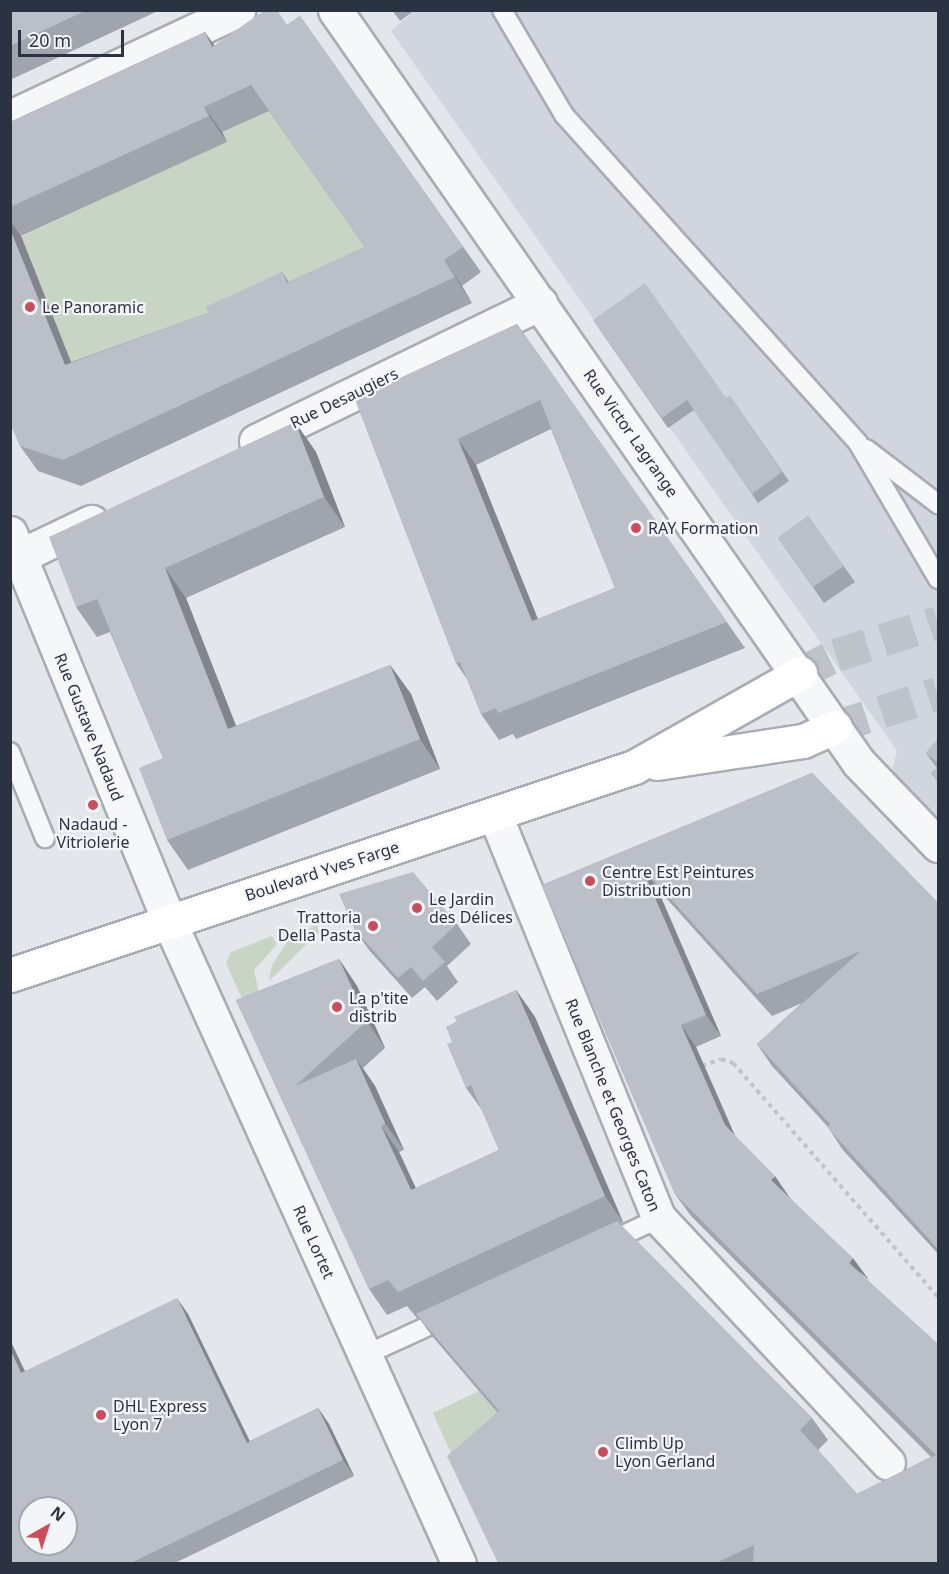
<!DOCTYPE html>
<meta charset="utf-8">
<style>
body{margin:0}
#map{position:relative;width:949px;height:1574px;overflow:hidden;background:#e3e6eb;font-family:"Noto Sans",sans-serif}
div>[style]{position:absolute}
.built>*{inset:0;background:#d1d5dd}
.green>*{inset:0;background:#c8d4c4}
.secondary-tunnel>*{height:33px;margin-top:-16.5px;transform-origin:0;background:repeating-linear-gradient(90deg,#bec2c9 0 33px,transparent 0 49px)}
.path>*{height:4px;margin-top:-2px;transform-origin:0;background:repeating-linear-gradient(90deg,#c1c4ca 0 4.5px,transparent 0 9px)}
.roads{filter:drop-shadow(2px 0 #a8adb5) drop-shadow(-2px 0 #a8adb5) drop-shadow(0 2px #a8adb5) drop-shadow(0 -2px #a8adb5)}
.lane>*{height:18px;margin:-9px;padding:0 9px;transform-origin:9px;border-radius:9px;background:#f6f7f9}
.street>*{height:33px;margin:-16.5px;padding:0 16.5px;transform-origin:16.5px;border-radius:16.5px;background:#f6f7f9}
.secondary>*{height:33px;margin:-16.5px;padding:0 16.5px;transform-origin:16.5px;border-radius:16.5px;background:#fff}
.wall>*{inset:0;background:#a0a4ac}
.shaded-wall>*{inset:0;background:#82868c}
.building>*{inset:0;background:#babfc8}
.dots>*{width:16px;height:16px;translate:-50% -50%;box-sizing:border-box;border:3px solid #f3f5f8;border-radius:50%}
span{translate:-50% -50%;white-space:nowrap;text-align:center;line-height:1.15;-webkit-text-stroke:4.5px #f3f5f8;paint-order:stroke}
.poi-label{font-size:16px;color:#2b3343}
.left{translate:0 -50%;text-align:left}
.right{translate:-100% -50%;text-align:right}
.street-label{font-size:16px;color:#2b3343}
.frame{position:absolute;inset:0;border:12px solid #2b3343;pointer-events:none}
.north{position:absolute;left:18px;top:1496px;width:60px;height:60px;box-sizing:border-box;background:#f3f5f8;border:2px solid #a3a7b0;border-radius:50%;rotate:39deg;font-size:16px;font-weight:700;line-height:24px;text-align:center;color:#2b3343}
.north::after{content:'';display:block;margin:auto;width:21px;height:27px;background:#cb4d5a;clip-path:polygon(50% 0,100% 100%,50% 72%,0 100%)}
.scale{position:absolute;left:18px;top:30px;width:106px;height:27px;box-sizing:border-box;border:3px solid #2b3343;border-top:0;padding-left:8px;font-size:18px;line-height:21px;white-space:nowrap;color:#2b3343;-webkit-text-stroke:4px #f3f5f8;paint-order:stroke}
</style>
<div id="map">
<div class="built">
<i style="clip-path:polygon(415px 10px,938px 11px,938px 820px,892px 772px,897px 751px,391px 31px)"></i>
</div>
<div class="green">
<i style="clip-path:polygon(249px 60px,387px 278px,356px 292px,381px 346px,361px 355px,333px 296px,83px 391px,16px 239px,226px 142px,222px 132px)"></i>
<i style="clip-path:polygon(317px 925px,319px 932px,269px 981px,272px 965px,291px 936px)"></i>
<i style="clip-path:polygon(272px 936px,277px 944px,254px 970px,259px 994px,247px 1010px,226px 963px,231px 952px)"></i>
<i style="clip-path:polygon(479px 1391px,514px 1432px,462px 1478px,433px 1413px)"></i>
</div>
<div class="secondary-tunnel">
<i style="left:800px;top:673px;width:40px;rotate:-26.6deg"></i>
<i style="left:836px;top:655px;width:107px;rotate:-17.9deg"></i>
<i style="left:835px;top:727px;width:108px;rotate:-18.3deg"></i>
</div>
<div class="path">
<i style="left:702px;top:1066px;width:20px;rotate:-20deg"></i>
<i style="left:721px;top:1059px;width:13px;rotate:18deg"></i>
<i style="left:733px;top:1063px;width:311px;rotate:48.8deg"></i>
</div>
<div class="roads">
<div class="lane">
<i style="left:502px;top:10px;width:122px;rotate:59.4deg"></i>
<i style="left:564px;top:115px;width:440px;rotate:48.1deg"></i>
<i style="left:858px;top:443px;width:158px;rotate:59.5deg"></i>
<i style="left:866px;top:449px;width:91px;rotate:37.4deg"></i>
<i style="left:10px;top:752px;width:93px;rotate:67.9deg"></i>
<i style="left:609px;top:1242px;width:55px;rotate:-25.6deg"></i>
<i style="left:365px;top:1355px;width:91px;rotate:-24.6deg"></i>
</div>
<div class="street">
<i style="left:335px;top:10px;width:917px;rotate:55.17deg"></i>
<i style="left:859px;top:763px;width:114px;rotate:46.1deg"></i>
<i style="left:10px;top:117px;width:252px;rotate:-25.1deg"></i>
<i style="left:256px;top:441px;width:316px;rotate:-25.9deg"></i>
<i style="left:10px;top:533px;width:419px;rotate:67.7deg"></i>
<i style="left:169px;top:921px;width:705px;rotate:65.72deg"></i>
<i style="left:20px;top:556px;width:79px;rotate:-25.6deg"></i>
<i style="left:495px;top:815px;width:435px;rotate:67.9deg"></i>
<i style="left:659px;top:1218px;width:335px;rotate:46.9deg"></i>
</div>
<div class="secondary">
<i style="left:657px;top:763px;width:148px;rotate:-8.6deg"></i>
<i style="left:803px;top:741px;width:35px;rotate:-24deg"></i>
<i style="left:10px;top:975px;width:658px;rotate:-18.43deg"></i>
<i style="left:634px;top:767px;width:191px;rotate:-29.5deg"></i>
</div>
</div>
<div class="wall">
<i style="clip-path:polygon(10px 10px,160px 10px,10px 80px)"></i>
<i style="clip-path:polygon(392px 10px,415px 10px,400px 21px)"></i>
<i style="clip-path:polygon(evenodd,300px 16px,481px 272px,462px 286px,472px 303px,81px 486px,38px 471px,20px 446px,10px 422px,10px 122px,205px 32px,214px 46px,287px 25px,300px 16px,269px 111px,365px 247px,289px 282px,282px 272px,208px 313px,71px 362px,21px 236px,227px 142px,222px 132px,269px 111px)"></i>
<i style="clip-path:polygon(593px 320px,726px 398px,730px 396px,789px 481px,758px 503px,694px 410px,668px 428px)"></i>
<i style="clip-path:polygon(evenodd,517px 324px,745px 648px,516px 739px,513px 734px,499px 740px,481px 714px,467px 679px,456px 663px,355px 399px,517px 324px,551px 429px,615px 588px,538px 619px,476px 465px,551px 429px)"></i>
<i style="clip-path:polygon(295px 422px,316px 452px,345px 527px,186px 598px,236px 726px,390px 665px,411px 694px,440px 769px,188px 870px,167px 840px,163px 758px,110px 632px,97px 637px,76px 607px)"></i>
<i style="clip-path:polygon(808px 516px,855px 582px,824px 603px,778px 538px)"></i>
<i style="clip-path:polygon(939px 738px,939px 783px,931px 773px,937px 768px,926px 753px)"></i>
<i style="clip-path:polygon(812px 773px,939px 904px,939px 1255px,842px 1149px,828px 1127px,772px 1066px,757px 1044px,802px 1003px,772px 1016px,657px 888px,721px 1036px,696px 1047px,735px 1136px,790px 1198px,868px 1281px,939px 1345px,939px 1563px,498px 1563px,497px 1412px,432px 1336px,419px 1318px,417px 1318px,407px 1306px,387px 1315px,369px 1289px,236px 1000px,339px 959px,357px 986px,385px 1048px,363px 1068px,375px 1086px,404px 1150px,399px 1152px,416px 1188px,499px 1150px,482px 1110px,466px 1088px,452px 1042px,516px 990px,535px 1017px,623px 1222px,620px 1224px,812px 1418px,828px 1440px,818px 1450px,857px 1494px,931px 1457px,691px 1216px,675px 1194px,542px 885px)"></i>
<i style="clip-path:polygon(457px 924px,471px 944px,447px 966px,458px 982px,437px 1001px,425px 987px,412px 998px,369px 950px,355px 930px)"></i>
<i style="clip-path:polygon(188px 1314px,250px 1441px,318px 1408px,329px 1424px,354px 1476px,175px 1563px,10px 1563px,10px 1340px,25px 1371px)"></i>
</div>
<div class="shaded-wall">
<i style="clip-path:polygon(205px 32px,223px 58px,212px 47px)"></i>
<i style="clip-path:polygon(204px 107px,222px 132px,227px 142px,209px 116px)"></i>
<i style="clip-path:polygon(10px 221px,21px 236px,82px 390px,65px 365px,10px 229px)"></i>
<i style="clip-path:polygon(444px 260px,462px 286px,472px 303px,455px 277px)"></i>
<i style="clip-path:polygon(295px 422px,316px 452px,345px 527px,324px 497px)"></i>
<i style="clip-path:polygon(458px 439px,476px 465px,549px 647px,532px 621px)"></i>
<i style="clip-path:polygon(165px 568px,186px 598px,249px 759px,228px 729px)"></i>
<i style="clip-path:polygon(390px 665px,411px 694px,440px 769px,420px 739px)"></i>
<i style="clip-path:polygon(641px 866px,657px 888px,721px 1036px,706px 1015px)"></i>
<i style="clip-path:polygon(339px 959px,357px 986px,385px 1048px,367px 1021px)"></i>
<i style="clip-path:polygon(516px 990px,535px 1017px,623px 1222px,605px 1196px)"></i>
<i style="clip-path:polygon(681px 1025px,696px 1047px,740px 1147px,725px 1125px)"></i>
<i style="clip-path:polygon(356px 1059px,375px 1086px,404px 1150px,385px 1123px)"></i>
<i style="clip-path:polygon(381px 1126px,399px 1152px,429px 1217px,411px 1190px)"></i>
<i style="clip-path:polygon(775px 1176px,790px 1198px,786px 1202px,771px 1180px)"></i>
<i style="clip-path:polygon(853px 1258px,869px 1280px,849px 1263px)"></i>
<i style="clip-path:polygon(177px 1298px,188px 1314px,258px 1459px,247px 1443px)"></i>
<i style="clip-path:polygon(10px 1340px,33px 1389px,21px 1373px,10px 1349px)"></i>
<i style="clip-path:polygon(318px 1408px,329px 1424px,354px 1476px,343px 1460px)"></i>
</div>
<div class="building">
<i style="clip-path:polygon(10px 10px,87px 10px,10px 46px)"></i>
<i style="clip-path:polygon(265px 10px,277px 10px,287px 25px,300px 16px,463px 247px,444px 260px,455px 277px,63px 460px,20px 446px,10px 422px,10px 229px,65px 365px,208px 313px,206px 307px,282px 272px,287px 283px,365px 247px,251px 85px,204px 107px,209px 116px,10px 207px,10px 122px,205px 32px,212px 47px)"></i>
<i style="clip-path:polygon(645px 283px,726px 398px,730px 396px,782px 472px,752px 494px,687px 400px,662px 418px,593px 320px)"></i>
<i style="clip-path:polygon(evenodd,517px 324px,727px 622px,498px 713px,496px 708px,481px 714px,460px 662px,456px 663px,355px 399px,517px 324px,540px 400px,615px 588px,532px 621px,458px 439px,540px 400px)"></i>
<i style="clip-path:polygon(295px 422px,324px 497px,165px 568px,228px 729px,390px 665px,420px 739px,167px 840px,139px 768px,163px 758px,97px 599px,76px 607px,49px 537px)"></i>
<i style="clip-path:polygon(808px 516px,844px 566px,813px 587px,778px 538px)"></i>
<i style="clip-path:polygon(939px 738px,939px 764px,926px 753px)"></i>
<i style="clip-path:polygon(939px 766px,939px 781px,931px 773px)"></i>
<i style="clip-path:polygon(812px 773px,939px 904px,939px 1250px,827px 1127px,830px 1124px,757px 1044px,861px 951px,757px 994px,641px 866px,706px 1015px,681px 1025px,725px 1125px,775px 1176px,771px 1180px,853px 1258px,849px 1263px,939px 1345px,939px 1563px,753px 1563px,754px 1545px,716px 1563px,498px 1563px,447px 1456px,499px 1411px,416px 1314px,617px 1221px,812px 1418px,800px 1430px,857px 1494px,936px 1455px,675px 1194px,542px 885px)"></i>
<i style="clip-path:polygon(413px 872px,457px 924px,432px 947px,445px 962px,423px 981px,411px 967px,398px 978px,355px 930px,339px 894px)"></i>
<i style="clip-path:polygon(339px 959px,367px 1021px,295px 1086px,356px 1059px,385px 1123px,381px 1126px,411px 1190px,499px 1150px,471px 1085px,466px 1088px,447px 1044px,452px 1042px,446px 1027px,457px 1021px,454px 1017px,516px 990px,605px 1196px,398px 1292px,388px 1280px,369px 1289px,236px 1000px)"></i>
<i style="clip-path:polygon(evenodd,177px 1298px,247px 1443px,318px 1408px,343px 1460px,131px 1563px,10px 1563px,10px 1349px,21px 1373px,177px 1298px,30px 1508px,66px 1508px,66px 1544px,30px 1544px,30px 1508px)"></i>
</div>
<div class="dots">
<i style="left:30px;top:307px;background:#cb4d5a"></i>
<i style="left:636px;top:528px;background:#cb4d5a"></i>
<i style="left:93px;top:805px;background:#cb4d5a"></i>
<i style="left:590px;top:881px;background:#cb4d5a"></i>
<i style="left:417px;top:908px;background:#cb4d5a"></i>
<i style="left:373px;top:926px;background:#cb4d5a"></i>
<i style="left:337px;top:1007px;background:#cb4d5a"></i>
<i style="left:101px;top:1415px;background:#cb4d5a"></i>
<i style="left:603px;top:1452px;background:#cb4d5a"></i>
</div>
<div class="poi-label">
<span class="left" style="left:42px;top:307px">Le Panoramic</span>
<span class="left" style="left:648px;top:528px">RAY Formation</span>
<span style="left:93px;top:833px">Nadaud -<br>Vitriolerie</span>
<span class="left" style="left:602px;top:881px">Centre Est Peintures<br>Distribution</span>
<span class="left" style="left:429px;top:908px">Le Jardin<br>des Délices</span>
<span class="right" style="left:361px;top:926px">Trattoria<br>Della Pasta</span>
<span class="left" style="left:349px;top:1007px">La p'tite<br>distrib</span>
<span class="left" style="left:113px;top:1415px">DHL Express<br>Lyon 7</span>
<span class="left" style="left:615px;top:1452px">Climb Up<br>Lyon Gerland</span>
</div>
<div class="street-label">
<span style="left:344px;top:398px;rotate:-26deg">Rue Desaugiers</span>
<span style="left:631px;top:433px;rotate:55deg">Rue Victor Lagrange</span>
<span style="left:89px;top:727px;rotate:68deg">Rue Gustave Nadaud</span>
<span style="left:322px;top:871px;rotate:-18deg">Boulevard Yves Farge</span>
<span style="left:613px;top:1105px;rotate:68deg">Rue Blanche et Georges Caton</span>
<span style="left:314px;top:1242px;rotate:66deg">Rue Lortet</span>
</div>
<div class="frame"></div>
<div class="north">N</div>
<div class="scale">20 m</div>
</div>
